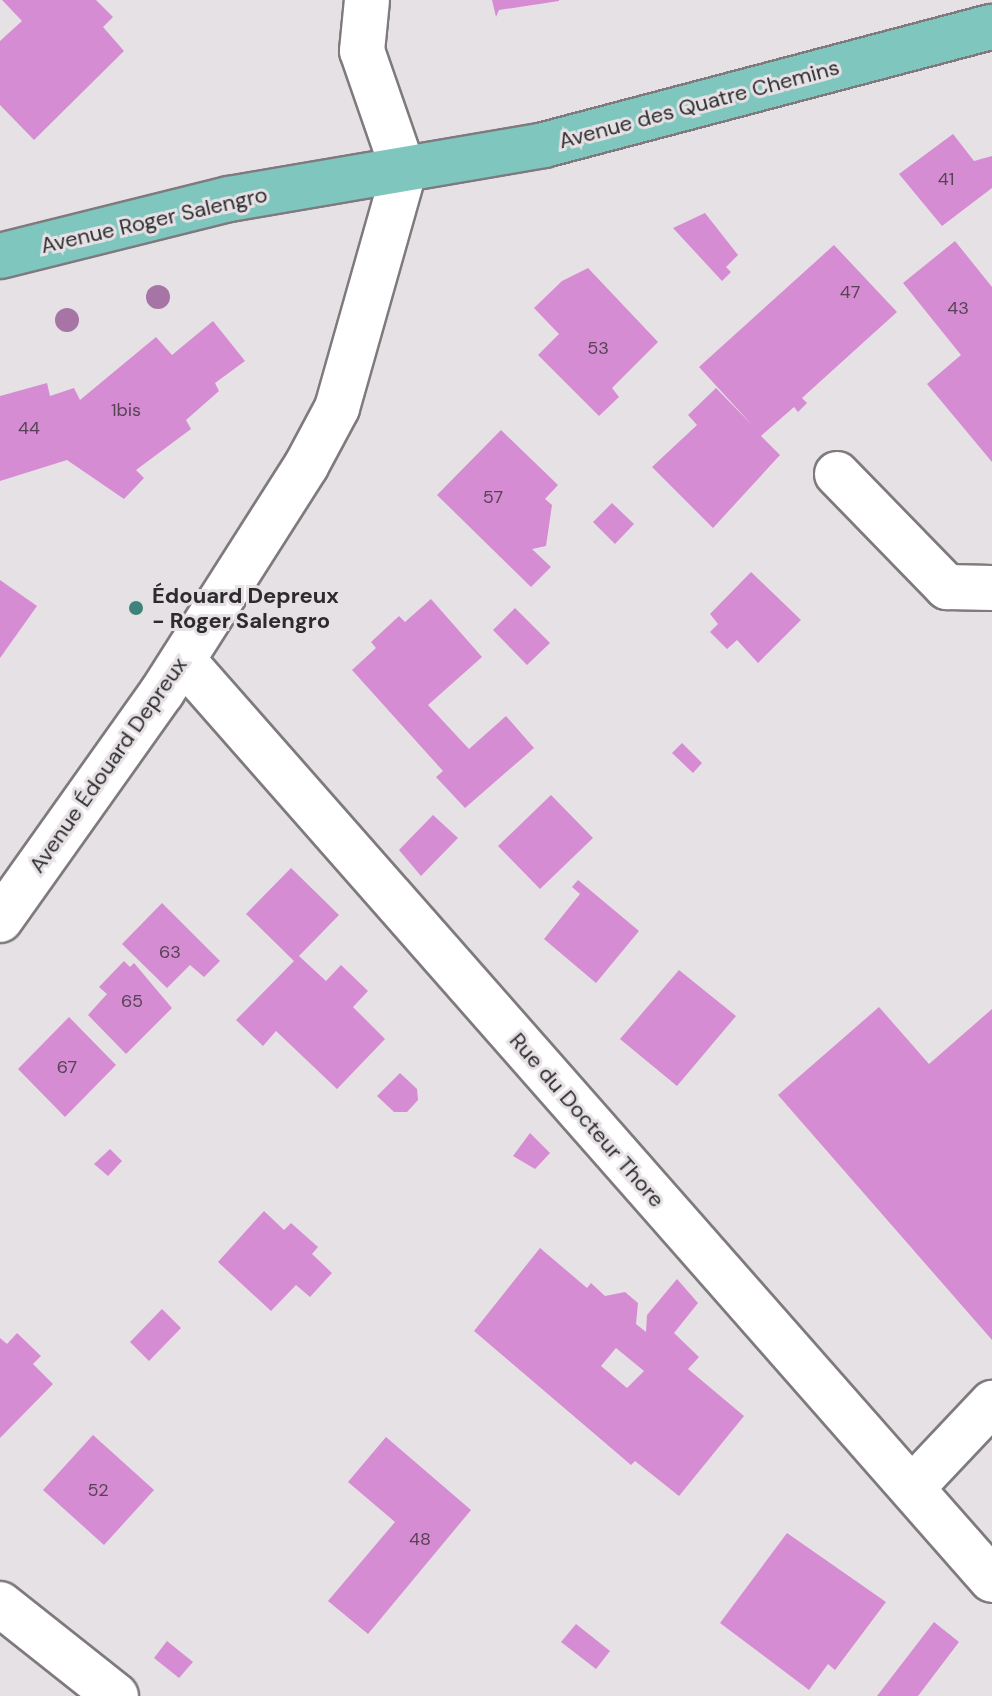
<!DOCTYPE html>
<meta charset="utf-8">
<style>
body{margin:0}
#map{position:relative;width:992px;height:1696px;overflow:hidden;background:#e6e1e5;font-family:"DM Sans",sans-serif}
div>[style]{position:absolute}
.building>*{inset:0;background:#d68cd3}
.roads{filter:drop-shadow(2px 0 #7e7a7e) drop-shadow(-2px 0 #7e7a7e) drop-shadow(0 2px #7e7a7e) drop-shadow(0 -2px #7e7a7e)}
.minor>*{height:44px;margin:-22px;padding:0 22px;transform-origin:22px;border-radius:22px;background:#fff}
.major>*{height:44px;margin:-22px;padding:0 22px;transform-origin:22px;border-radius:22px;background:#7fc7be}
.trees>*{width:24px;height:24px;margin:-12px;border-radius:50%;background:#a774a6}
.dots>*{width:22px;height:22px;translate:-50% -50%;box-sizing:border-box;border:4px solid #e6e1e5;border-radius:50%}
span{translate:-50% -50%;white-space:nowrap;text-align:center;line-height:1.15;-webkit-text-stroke:6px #e6e1e5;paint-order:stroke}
.number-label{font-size:18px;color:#574356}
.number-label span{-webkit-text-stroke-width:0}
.street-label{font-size:22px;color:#2d2b2d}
.poi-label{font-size:22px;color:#2d2b2d;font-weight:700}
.left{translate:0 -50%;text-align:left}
</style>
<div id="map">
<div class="building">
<i style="clip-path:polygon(2px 0,96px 0,113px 17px,103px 27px,124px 51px,34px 140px,0 105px,0 41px,22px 21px)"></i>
<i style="clip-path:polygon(492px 0,559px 0,559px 1px,499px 10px,496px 17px)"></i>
<i style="clip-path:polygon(953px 134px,974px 161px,992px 156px,992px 188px,942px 226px,899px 174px)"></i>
<i style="clip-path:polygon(705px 213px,738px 255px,726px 267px,731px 272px,722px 281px,673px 228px)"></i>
<i style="clip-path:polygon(955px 241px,992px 287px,992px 462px,927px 384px,961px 355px,903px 283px)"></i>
<i style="clip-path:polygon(834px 245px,897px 312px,802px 398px,807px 403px,798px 412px,794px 407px,761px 436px,780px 455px,713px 528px,652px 467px,697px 425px,688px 415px,716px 388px,754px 427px,699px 367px)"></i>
<i style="clip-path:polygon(588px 268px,658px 342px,612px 388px,619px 397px,599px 416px,538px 355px,559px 334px,534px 308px,562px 281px)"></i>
<i style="clip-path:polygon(213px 321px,245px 361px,215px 383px,219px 391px,186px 420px,191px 429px,136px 470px,144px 478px,124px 499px,67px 460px,0 481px,0 396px,47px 383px,50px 396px,74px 388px,80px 400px,156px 337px,172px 355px)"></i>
<i style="clip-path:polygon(501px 430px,558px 485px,545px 499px,552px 505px,546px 546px,532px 549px,551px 567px,531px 587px,437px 495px)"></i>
<i style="clip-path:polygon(612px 503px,634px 524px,615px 544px,593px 522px)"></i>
<i style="clip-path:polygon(751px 572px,801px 620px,758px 663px,737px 640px,727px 649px,710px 632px,718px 624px,710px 614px)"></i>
<i style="clip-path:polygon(0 580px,37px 606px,0 658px)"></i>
<i style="clip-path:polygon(431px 599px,482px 657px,428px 705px,469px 749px,506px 716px,534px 748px,465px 808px,436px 777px,443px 771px,352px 670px,376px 648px,371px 642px,399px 616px,405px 622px)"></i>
<i style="clip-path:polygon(515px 608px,550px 643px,527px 665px,493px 630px)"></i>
<i style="clip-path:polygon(682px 743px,702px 763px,693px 773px,672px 753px)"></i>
<i style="clip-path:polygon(551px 795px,593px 838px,540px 889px,498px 846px)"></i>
<i style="clip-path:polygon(433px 815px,458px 838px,421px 876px,399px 850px)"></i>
<i style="clip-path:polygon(291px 868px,339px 915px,299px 956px,326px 981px,341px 965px,368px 991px,353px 1007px,385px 1039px,337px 1089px,276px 1031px,263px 1046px,236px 1020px,294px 961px,246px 914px)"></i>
<i style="clip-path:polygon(578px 880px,639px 931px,596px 983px,544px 939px,580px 894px,572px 887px)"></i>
<i style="clip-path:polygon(162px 903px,220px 961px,204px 977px,190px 965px,167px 988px,122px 944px)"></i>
<i style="clip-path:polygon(124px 961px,130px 967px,134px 963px,172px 1008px,126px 1054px,88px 1015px,107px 994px,99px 987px)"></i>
<i style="clip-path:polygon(679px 970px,736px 1016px,677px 1086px,620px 1039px)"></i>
<i style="clip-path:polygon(879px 1007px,929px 1064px,992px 1009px,992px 1340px,778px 1095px)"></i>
<i style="clip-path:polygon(69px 1017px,116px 1065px,65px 1117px,18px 1069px)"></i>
<i style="clip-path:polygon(400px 1073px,417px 1089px,418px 1100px,407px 1112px,394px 1112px,377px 1096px)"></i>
<i style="clip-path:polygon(530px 1133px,550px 1153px,535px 1169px,513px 1156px)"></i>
<i style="clip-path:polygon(110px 1149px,122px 1161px,108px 1176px,94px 1164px)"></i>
<i style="clip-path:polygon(264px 1211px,284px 1230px,291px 1223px,318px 1247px,312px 1254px,332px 1273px,310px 1297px,296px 1285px,271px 1311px,218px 1262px)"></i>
<i style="clip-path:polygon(evenodd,540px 1248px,587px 1288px,591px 1283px,605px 1296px,625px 1292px,638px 1303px,636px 1324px,646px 1332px,647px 1315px,677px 1279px,698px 1303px,674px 1333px,699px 1357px,688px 1369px,744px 1416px,679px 1496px,635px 1461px,631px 1465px,474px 1331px,540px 1248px,616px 1348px,644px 1371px,627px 1388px,601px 1366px,616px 1348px)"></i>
<i style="clip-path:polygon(162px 1309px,181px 1328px,149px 1361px,130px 1342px)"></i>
<i style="clip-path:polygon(17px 1333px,41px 1356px,33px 1364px,53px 1384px,0 1438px,0 1338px,7px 1344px)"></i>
<i style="clip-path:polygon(93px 1435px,154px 1490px,104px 1545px,43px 1490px)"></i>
<i style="clip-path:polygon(386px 1437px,471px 1510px,368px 1634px,328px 1601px,395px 1522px,348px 1482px)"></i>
<i style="clip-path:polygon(787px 1533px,886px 1602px,835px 1670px,828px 1664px,809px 1690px,720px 1623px)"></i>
<i style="clip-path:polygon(934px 1622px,959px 1642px,918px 1696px,877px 1696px)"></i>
<i style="clip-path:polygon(576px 1624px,610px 1651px,596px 1669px,561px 1642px)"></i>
<i style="clip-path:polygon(167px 1641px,193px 1662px,179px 1678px,154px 1658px)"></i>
</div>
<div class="roads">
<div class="minor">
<i style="left:837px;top:474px;width:158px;rotate:45.8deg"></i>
<i style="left:947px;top:587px;width:45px;rotate:1.3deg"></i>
<i style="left:183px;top:660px;width:1225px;rotate:48.67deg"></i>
<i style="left:0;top:920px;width:280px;rotate:-54.6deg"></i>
<i style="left:162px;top:692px;width:268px;rotate:-57.5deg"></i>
<i style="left:306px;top:466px;width:66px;rotate:-61.9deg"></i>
<i style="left:337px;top:408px;width:245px;rotate:-74.2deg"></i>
<i style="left:404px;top:172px;width:128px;rotate:-109.1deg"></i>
<i style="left:362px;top:51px;width:51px;rotate:-84.4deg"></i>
<i style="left:912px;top:1488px;width:117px;rotate:-46.7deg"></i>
<i style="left:0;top:1604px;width:148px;rotate:38.4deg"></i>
</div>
<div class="major">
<i style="left:0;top:256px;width:236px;rotate:-14deg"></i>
<i style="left:229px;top:199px;width:320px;rotate:-9.7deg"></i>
<i style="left:544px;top:145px;width:463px;rotate:-14.8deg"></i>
</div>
</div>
<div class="trees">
<i style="left:158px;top:297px"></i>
<i style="left:67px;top:320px"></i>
</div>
<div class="dots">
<i style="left:136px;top:608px;background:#3e8379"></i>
</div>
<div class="number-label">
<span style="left:946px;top:179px">41</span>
<span style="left:850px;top:292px">47</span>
<span style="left:958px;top:308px">43</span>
<span style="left:598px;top:348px">53</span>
<span style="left:126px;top:410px">1bis</span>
<span style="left:29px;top:428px">44</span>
<span style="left:493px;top:497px">57</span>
<span style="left:170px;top:952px">63</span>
<span style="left:132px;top:1001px">65</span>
<span style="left:67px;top:1067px">67</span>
<span style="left:98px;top:1490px">52</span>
<span style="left:420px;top:1539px">48</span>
</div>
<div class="street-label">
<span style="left:699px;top:104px;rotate:-15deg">Avenue des Quatre Chemins</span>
<span style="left:154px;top:220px;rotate:-13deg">Avenue Roger Salengro</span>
<span style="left:108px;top:765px;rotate:-55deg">Avenue Édouard Depreux</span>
<span style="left:587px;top:1120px;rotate:49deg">Rue du Docteur Thore</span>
</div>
<div class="poi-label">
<span class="left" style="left:152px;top:608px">Édouard Depreux<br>- Roger Salengro</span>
</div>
</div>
